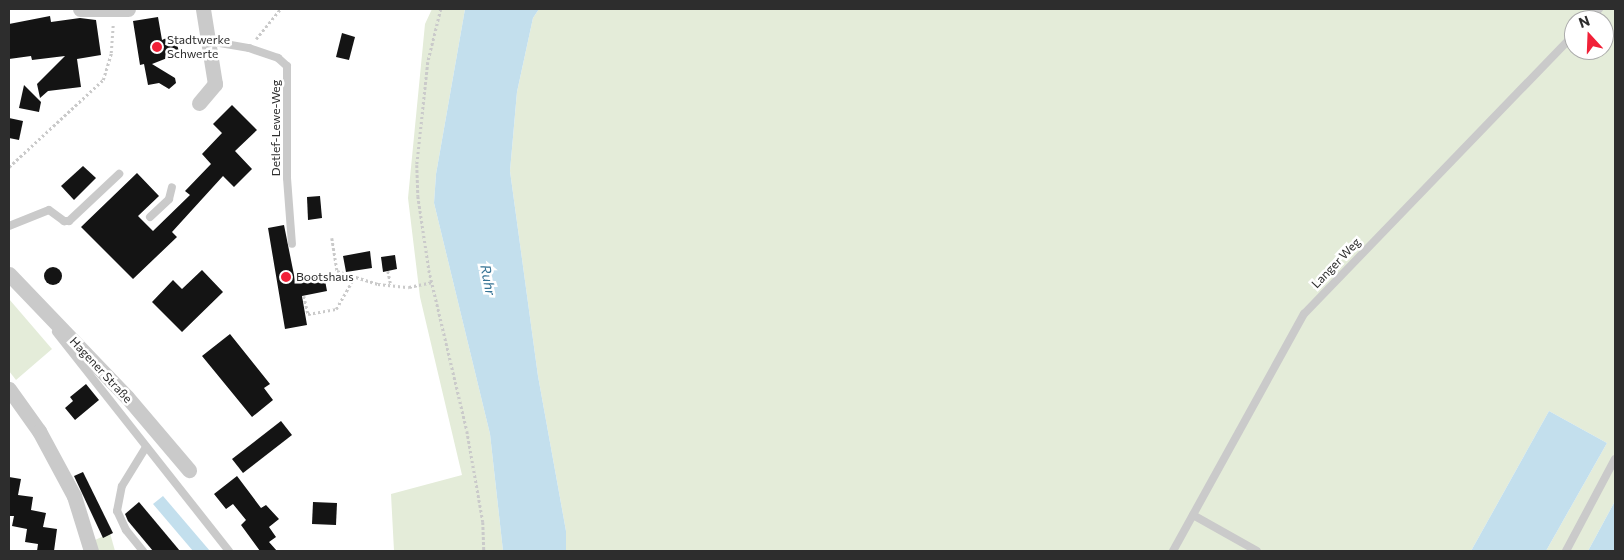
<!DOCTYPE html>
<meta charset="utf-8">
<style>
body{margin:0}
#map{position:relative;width:1624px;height:560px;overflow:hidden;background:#fff;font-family:Commissioner,sans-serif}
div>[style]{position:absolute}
.green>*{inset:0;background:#e4ecd9}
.water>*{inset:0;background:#c3dfed}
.building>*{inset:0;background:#141414}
.round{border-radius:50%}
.path>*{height:2.5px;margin-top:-1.25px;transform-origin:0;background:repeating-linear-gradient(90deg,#cacaca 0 2.5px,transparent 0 5px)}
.service>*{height:8px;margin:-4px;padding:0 4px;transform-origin:4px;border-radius:4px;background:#cacaca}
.minor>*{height:15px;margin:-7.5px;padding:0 7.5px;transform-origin:7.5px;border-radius:7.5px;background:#cacaca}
.dots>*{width:14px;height:14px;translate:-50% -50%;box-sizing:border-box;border:2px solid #fff;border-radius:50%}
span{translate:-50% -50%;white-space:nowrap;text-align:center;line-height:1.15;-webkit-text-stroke:5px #fff;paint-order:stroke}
.poi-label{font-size:12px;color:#2d2d2d}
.left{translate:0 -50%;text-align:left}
.street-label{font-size:12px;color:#2d2d2d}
.water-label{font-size:14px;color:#367394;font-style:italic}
.frame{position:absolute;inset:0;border:10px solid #2d2d2d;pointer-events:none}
.north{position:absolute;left:1564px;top:10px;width:50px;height:50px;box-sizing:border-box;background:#fff;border:1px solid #ababab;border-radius:50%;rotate:340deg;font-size:14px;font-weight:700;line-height:20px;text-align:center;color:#2d2d2d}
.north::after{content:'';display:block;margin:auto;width:18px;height:22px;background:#f12138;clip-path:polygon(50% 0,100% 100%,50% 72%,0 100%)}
</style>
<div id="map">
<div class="green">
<i style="clip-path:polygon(432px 9px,465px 9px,436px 174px,434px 203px,490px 434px,503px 551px,394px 551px,391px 494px,462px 475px,420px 297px,408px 198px,425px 24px)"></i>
<i style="clip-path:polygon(evenodd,539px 9px,1615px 9px,1615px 501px,1588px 551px,1546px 551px,1607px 443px,1549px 411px,1471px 551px,566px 551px,566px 531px,538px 376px,510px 171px,517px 92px,533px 18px,539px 9px,1574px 20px,1604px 20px,1604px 50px,1574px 50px,1574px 20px)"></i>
<i style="clip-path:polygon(9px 299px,52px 349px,16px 380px,9px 371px)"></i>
<i style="clip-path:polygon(110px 533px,115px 551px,95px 551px,93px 541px)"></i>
</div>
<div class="water">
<i style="clip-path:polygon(465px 9px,539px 9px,533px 18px,517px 92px,510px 171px,538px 376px,566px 531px,566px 551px,503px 551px,490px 434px,434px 203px,436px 174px)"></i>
<i style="clip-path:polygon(1549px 411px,1607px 443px,1546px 551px,1471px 551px)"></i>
<i style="clip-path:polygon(163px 496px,210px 551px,193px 551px,153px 504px)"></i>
<i style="clip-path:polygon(1615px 501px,1615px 551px,1588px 551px)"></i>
</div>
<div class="building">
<i style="clip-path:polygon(50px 16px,51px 22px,80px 18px,96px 20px,101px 55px,77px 59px,81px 87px,48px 91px,40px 98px,37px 84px,65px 56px,32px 60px,31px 56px,9px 59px,9px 24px)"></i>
<i style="clip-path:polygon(158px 17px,162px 40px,173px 35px,180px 53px,152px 64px,175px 78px,176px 83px,169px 89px,159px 83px,148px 85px,144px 64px,140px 65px,133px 21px)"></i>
<i style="clip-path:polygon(342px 33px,355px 37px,349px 60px,336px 57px)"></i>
<i style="clip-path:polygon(24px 85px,41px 102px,39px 112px,19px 108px)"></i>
<i style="clip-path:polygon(232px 105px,257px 130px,235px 151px,252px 169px,234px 187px,223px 176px,172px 232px,177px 237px,133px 279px,81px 227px,137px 173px,159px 196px,138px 216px,153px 231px,190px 195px,185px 191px,211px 164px,202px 154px,222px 133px,213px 124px)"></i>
<i style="clip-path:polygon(9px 118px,23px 121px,19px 140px,9px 138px)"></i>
<i style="clip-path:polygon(83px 166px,96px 178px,74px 200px,61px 186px)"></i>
<i style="clip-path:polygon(320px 196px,322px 218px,308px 220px,307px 197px)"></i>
<i style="clip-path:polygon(284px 225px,295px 280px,324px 275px,327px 291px,302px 296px,307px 325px,285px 329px,268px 228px)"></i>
<i style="clip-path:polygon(370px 251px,372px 268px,346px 272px,343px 256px)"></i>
<i style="clip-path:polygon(395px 255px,397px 269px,383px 272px,381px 257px)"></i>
<i class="round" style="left:44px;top:267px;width:18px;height:18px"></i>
<i style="clip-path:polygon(202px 270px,223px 292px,182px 332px,152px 302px,173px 280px,182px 289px)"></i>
<i style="clip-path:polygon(230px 334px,270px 384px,264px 388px,273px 400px,252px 417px,202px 356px)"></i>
<i style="clip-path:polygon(86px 384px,99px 400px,75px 420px,65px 408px,73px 401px,70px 397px)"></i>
<i style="clip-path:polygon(281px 421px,292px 435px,243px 473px,232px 459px)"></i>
<i style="clip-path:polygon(83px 472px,113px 533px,103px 538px,74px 476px)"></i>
<i style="clip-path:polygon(237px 476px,261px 508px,266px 505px,279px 519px,269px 527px,276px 537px,269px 542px,277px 551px,260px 551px,241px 525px,246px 520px,233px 504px,226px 509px,214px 494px)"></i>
<i style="clip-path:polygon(9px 477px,21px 479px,18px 495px,33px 497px,31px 510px,46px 513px,43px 527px,57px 529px,54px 551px,37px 551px,38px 544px,25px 542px,27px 529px,12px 526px,14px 516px,9px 516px)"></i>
<i style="clip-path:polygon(139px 502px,180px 551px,153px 551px,128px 521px,125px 514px)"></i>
<i style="clip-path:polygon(313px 502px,337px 503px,336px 525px,312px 524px)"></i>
</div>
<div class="path">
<i style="left:441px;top:9px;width:55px;rotate:103.8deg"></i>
<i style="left:428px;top:62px;width:104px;rotate:96.1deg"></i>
<i style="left:417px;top:165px;width:31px;rotate:88deg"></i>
<i style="left:418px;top:196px;width:75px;rotate:81.5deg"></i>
<i style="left:429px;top:270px;width:165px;rotate:76.7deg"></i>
<i style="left:467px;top:431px;width:92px;rotate:80deg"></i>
<i style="left:483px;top:522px;width:29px;rotate:88deg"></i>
<i style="left:256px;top:39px;width:38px;rotate:-51deg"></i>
<i style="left:9px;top:167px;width:128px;rotate:-42.8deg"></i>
<i style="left:103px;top:80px;width:28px;rotate:-73deg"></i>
<i style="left:111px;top:53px;width:29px;rotate:-86deg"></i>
<i style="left:332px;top:238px;width:33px;rotate:81deg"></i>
<i style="left:337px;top:271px;width:43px;rotate:17.6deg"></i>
<i style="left:378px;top:284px;width:31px;rotate:6deg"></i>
<i style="left:409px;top:287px;width:24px;rotate:-12deg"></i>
<i style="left:388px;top:271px;width:14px;rotate:78deg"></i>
<i style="left:304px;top:296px;width:18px;rotate:77deg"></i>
<i style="left:308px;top:314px;width:28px;rotate:-10deg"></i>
<i style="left:336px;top:309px;width:34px;rotate:-60deg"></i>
</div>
<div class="service">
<i style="left:1588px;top:20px;width:16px;rotate:-45deg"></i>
<i style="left:208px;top:41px;width:42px;rotate:9.7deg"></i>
<i style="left:249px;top:48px;width:31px;rotate:19deg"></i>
<i style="left:278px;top:58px;width:12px;rotate:42deg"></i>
<i style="left:287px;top:66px;width:112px;rotate:90deg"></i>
<i style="left:287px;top:178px;width:66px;rotate:85.7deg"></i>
<i style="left:150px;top:217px;width:26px;rotate:-43deg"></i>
<i style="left:169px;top:199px;width:12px;rotate:-76deg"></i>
<i style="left:9px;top:226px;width:43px;rotate:-21.8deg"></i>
<i style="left:49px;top:210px;width:19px;rotate:36deg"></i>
<i style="left:64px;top:221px;width:5px"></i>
<i style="left:69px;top:221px;width:69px;rotate:-43.2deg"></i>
<i style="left:56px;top:332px;width:279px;rotate:51.7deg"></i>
<i style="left:1193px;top:515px;width:73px;rotate:29.4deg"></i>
<i style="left:143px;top:551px;width:27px;rotate:-129deg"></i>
<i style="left:126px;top:530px;width:21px;rotate:-115deg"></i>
<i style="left:117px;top:511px;width:25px;rotate:-79deg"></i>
<i style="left:122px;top:486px;width:46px;rotate:-58.4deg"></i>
<i style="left:1173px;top:551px;width:271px;rotate:-61.1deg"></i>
<i style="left:1304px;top:314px;width:389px;rotate:-46deg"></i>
<i style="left:1566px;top:551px;width:104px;rotate:-62deg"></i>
</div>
<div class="minor">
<i style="left:80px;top:9px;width:48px"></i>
<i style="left:199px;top:103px;width:25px;rotate:-50deg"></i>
<i style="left:215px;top:84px;width:76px;rotate:-99.1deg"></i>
<i style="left:9px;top:274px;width:170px;rotate:46.2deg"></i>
<i style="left:127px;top:397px;width:96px;rotate:49.7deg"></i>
<i style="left:9px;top:389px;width:52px;rotate:54.5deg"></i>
<i style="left:39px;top:431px;width:74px;rotate:61.7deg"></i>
<i style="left:74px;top:496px;width:58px;rotate:72.8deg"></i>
</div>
<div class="dots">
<i style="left:157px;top:47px;background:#f12138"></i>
<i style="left:286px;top:277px;background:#f12138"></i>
</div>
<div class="poi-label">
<span class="left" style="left:167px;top:47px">Stadtwerke<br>Schwerte</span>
<span class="left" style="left:296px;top:277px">Bootshaus</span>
</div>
<div class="street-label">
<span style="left:276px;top:128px;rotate:-90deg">Detlef-Lewe-Weg</span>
<span style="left:1336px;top:263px;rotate:-46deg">Langer Weg</span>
<span style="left:101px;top:370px;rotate:47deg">Hagener Straße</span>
</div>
<div class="water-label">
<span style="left:488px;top:280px;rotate:79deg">Ruhr</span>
</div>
<div class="frame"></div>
<div class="north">N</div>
</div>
